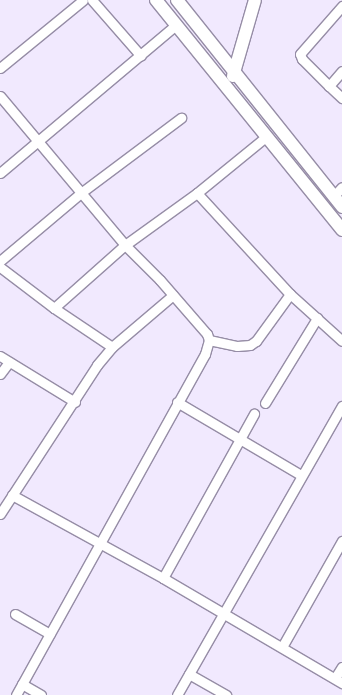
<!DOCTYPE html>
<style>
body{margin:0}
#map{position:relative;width:342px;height:695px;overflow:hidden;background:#f1e9fe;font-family:"Noto Sans",sans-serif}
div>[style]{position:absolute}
.roads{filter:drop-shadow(1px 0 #968da6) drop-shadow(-1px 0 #968da6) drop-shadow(0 1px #968da6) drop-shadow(0 -1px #968da6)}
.street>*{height:9px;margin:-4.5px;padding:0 4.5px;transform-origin:4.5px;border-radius:4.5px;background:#fff}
.secondary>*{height:12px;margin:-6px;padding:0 6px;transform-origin:6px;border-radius:6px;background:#fff}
span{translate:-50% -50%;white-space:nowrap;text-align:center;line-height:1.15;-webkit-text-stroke:4px #fff;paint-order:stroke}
</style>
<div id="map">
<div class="roads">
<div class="street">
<i style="left:92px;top:0;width:74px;rotate:48.8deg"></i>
<i style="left:0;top:68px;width:107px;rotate:-39.3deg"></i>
<i style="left:342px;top:71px;width:20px;rotate:131deg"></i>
<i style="left:329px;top:86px;width:18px;rotate:43deg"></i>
<i style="left:329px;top:86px;width:38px;rotate:-135deg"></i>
<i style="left:302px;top:59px;width:5px;rotate:-112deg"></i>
<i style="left:300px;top:54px;width:64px;rotate:-48.8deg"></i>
<i style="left:0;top:96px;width:194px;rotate:50deg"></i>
<i style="left:125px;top:245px;width:49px;rotate:45deg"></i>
<i style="left:160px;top:280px;width:72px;rotate:49deg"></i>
<i style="left:207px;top:334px;width:6px;rotate:72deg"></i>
<i style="left:209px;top:340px;width:15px;rotate:106deg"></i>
<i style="left:205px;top:354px;width:390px;rotate:119deg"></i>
<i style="left:0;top:173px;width:231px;rotate:-40.1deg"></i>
<i style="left:197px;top:193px;width:137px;rotate:47.4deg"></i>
<i style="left:290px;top:294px;width:70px;rotate:42.1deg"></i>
<i style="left:333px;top:197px;width:13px;rotate:-48deg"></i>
<i style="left:0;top:261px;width:107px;rotate:-40.1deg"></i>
<i style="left:82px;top:192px;width:124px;rotate:-36.8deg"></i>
<i style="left:0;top:267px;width:68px;rotate:37.2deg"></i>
<i style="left:54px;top:308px;width:70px;rotate:33.9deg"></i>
<i style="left:54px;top:308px;width:95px;rotate:-41.6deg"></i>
<i style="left:125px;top:245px;width:89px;rotate:-35.8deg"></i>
<i style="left:197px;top:193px;width:90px;rotate:-39.2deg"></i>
<i style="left:209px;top:340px;width:29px;rotate:12deg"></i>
<i style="left:237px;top:346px;width:13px;rotate:-4deg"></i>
<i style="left:250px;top:345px;width:7px;rotate:-34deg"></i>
<i style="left:256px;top:341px;width:58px;rotate:-54.1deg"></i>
<i style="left:0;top:356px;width:88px;rotate:31.5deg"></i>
<i style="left:0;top:374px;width:15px;rotate:-53deg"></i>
<i style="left:177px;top:402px;width:144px;rotate:30.5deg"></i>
<i style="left:265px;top:403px;width:100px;rotate:-58.5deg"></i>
<i style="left:12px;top:495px;width:172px;rotate:28.8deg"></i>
<i style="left:163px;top:578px;width:208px;rotate:30.4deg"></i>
<i style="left:0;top:514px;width:178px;rotate:-56.9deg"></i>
<i style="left:97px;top:365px;width:23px;rotate:-50deg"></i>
<i style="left:112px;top:347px;width:80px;rotate:-40.4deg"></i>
<i style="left:163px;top:578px;width:188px;rotate:-61deg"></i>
<i style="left:15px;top:614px;width:40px;rotate:29.7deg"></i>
<i style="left:282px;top:647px;width:122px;rotate:-60.5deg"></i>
<i style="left:189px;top:674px;width:43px;rotate:29.6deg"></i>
<i style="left:335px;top:678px;width:13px;rotate:-58deg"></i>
<i style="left:22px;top:684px;width:22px;rotate:30deg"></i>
<i style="left:177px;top:695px;width:333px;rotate:-60.3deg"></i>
</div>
<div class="secondary">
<i style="left:156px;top:0;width:296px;rotate:51deg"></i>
<i style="left:177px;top:0;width:265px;rotate:51.4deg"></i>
<i style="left:233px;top:76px;width:79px;rotate:-73.9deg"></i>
</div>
</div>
</div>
